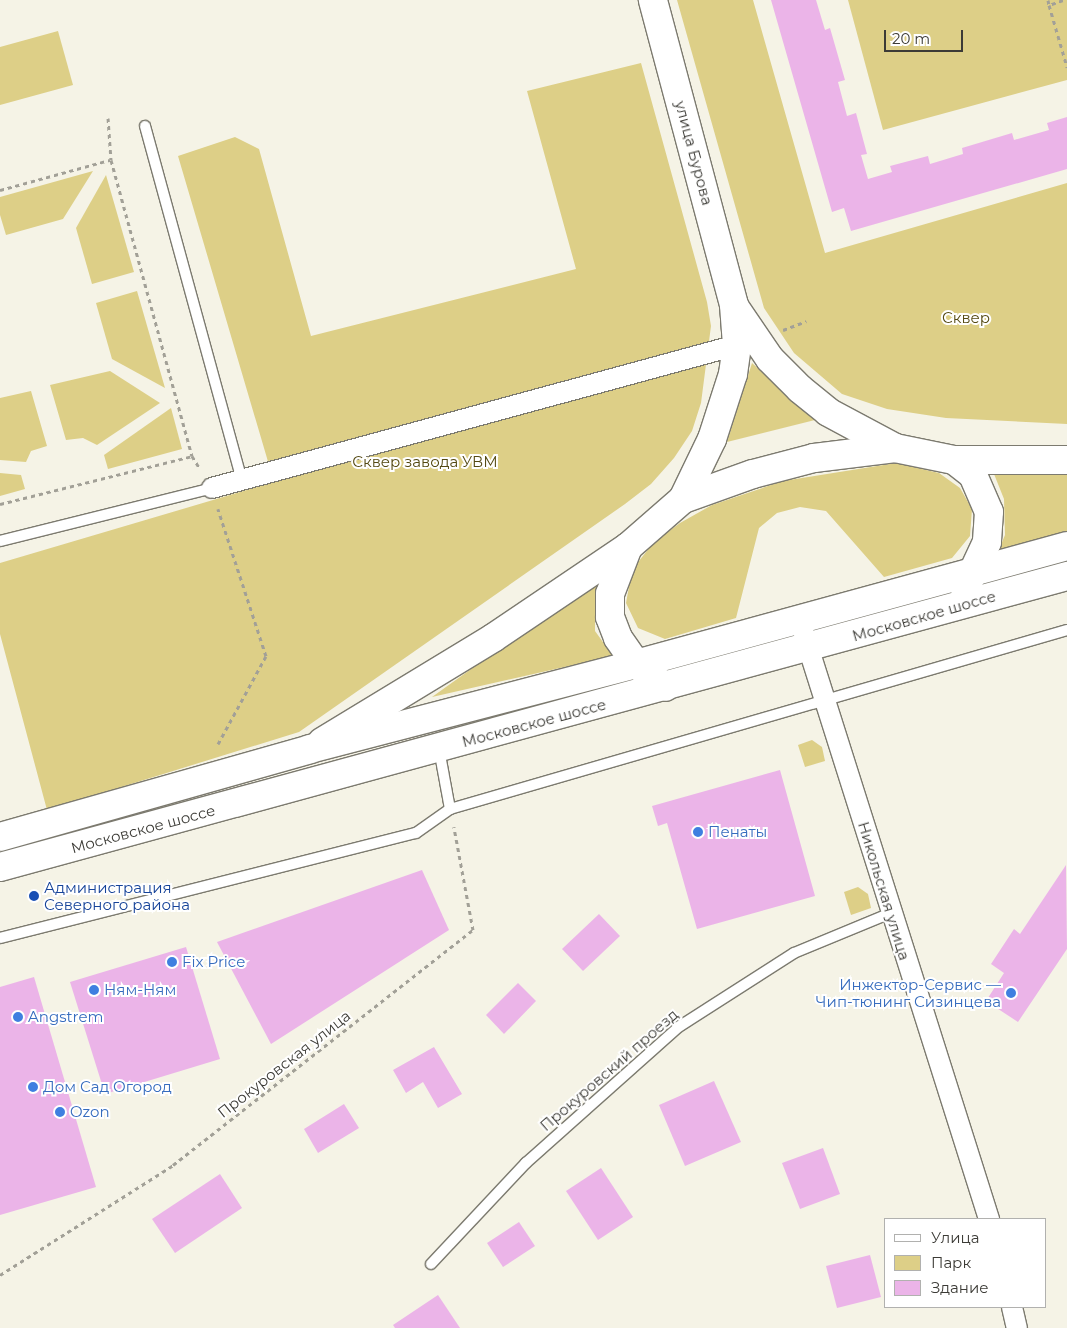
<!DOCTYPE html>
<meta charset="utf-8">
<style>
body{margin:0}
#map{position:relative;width:1067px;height:1328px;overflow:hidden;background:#f5f3e6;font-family:Montserrat,sans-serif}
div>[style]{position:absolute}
.green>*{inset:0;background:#ddcf87}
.building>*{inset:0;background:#ebb4e8}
.path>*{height:3px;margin-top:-1.5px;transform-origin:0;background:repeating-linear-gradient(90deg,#a2a097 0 4px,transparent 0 8px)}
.roads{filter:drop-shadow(1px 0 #7c7a6f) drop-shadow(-1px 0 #7c7a6f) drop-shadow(0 1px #7c7a6f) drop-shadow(0 -1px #7c7a6f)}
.lane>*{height:10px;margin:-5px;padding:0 5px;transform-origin:5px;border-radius:5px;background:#fff}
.street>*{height:20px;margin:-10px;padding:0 10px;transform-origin:10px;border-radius:10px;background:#fff}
.secondary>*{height:28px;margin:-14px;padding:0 14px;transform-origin:14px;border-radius:14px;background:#fff}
.primary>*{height:28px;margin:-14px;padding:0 14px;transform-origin:14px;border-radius:14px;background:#fff}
.dots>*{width:14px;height:14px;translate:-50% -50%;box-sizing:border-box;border:2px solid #fff;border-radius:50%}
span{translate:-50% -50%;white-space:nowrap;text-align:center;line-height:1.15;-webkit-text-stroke:4px #fff;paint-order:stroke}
.street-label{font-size:15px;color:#3c3b36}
.park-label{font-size:15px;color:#544912}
.shop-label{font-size:15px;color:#366cbe}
.left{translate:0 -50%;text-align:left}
.right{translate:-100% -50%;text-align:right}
.transit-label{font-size:15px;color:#164399}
.legend{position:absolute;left:884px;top:1218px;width:162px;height:90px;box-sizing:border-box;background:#fff;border:1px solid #b1b1af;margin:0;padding:6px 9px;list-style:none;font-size:15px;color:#3c3b36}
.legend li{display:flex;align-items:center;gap:10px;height:25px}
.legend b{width:25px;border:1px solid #b1b1af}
.scale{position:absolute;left:884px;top:30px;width:79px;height:22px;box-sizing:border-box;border:2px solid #3c3b36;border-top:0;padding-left:6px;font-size:15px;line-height:18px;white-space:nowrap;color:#3c3b36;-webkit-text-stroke:4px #fff;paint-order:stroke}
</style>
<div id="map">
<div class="green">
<i style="clip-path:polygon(677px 0,753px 0,825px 253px,1067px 183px,1067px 424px,946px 418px,887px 409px,842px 394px,794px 353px,764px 308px)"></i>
<i style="clip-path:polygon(848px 0,1067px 0,1067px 80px,883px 130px)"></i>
<i style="clip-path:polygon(58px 31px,73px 85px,0 105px,0 47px)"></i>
<i style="clip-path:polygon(641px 63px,707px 302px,711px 326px,701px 403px,692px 431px,674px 458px,651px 484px,625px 504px,299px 732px,47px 810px,0 634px,0 563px,274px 482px,178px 156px,235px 137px,259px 149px,311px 336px,576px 269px,527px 91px)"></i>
<i style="clip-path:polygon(93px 171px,63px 219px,6px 235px,0 215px,0 197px)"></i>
<i style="clip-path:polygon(106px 175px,134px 272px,92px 284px,76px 228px)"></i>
<i style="clip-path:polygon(137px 291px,165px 388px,112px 359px,96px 303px)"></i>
<i style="clip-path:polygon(752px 363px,815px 420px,727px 442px)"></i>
<i style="clip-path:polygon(110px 371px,160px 403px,97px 445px,83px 438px,66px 440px,50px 385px)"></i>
<i style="clip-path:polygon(31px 391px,47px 446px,31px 451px,26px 462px,0 460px,0 398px)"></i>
<i style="clip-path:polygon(171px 408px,182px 449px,108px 469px,104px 455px)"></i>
<i style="clip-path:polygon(896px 463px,939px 473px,960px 488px,972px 509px,970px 536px,952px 558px,884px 577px,826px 511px,800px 507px,777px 513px,759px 528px,736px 618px,665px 639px,638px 628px,626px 603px,632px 570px,653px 543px,680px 523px,712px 505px,783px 481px)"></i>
<i style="clip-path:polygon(1067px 472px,1067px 533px,997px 554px,1005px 535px,1004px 499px,994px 474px)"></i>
<i style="clip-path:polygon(0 473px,21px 475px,25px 489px,0 496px)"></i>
<i style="clip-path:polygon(604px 574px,595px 606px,595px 631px,613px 656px,432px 697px)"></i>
<i style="clip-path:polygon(812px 740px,822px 747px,825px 761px,805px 767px,798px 745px)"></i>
<i style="clip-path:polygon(858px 887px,868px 894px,871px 908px,851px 915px,844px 892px)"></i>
</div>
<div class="building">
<i style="clip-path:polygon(771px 0,816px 0,825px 30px,830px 28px,845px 80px,838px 82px,847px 116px,856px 113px,867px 154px,861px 155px,868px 179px,892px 172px,890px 166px,928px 156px,930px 164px,963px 154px,962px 148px,1012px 133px,1014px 140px,1049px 130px,1047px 123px,1067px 117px,1067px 169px,851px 231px,844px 208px,832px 212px)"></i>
<i style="clip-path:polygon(780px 770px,815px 896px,697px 929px,667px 823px,658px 826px,652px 806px)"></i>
<i style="clip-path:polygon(1066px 865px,1067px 949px,1018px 1022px,986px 1001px,1004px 973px,991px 964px,1014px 929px,1020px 934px)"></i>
<i style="clip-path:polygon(422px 870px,449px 930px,271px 1044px,217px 942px)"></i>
<i style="clip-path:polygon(599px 914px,620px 936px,583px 971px,562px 949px)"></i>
<i style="clip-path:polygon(186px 947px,220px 1059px,105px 1094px,70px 982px)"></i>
<i style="clip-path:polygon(34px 977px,96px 1187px,0 1215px,0 987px)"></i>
<i style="clip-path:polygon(518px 983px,536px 1001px,504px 1034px,486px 1015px)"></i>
<i style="clip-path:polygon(434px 1047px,462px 1094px,438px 1108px,423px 1082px,406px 1093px,393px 1070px)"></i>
<i style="clip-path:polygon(714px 1081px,741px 1142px,685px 1166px,659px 1105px)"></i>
<i style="clip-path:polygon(344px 1104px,359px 1128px,318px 1153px,304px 1129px)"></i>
<i style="clip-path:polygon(823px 1148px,840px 1194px,800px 1209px,782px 1163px)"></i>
<i style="clip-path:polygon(601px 1168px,633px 1217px,598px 1240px,566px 1191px)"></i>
<i style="clip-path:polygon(220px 1174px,242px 1208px,175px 1253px,152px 1219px)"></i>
<i style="clip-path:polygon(519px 1222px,535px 1246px,503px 1267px,487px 1243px)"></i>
<i style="clip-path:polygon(870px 1255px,881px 1297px,837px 1308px,826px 1266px)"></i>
<i style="clip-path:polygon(438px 1295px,460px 1328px,395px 1328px,393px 1325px)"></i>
</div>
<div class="path">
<i style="left:1048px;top:0;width:5px;rotate:79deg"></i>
<i style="left:1063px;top:0;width:15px;rotate:160deg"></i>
<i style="left:1049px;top:5px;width:65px;rotate:73.8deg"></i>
<i style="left:108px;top:118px;width:42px;rotate:85.9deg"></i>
<i style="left:111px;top:160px;width:307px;rotate:74.7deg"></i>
<i style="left:192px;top:456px;width:15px;rotate:58deg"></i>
<i style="left:0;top:190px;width:114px;rotate:-15.3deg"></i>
<i style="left:783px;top:330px;width:25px;rotate:-21deg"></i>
<i style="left:0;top:504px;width:198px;rotate:-14deg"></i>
<i style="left:218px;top:744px;width:100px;rotate:-61.4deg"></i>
<i style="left:266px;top:656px;width:155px;rotate:-108.1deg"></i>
<i style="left:0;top:1275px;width:205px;rotate:-32.4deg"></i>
<i style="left:173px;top:1165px;width:381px;rotate:-38.1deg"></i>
<i style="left:473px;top:930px;width:105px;rotate:-100.5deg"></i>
</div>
<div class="roads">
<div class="lane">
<i style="left:145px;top:126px;width:368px;rotate:74.7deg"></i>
<i style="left:0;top:541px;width:219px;rotate:-14deg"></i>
<i style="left:439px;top:749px;width:61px;rotate:79.6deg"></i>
<i style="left:0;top:938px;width:429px;rotate:-14.2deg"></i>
<i style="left:416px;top:833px;width:42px;rotate:-35.2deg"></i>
<i style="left:450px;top:809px;width:642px;rotate:-16.18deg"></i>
<i style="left:431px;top:1264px;width:139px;rotate:-46.8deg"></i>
<i style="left:526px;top:1163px;width:206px;rotate:-41.7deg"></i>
<i style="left:680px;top:1026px;width:135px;rotate:-32.6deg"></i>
<i style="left:794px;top:953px;width:105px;rotate:-22.4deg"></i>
</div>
<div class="street">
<i style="left:212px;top:488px;width:544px;rotate:-15.24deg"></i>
<i style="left:804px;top:634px;width:614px;rotate:72.45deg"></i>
<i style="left:1012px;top:1307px;width:22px;rotate:77deg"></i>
</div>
<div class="secondary">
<i style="left:736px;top:309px;width:60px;rotate:55.8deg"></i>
<i style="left:770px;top:359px;width:42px;rotate:45deg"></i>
<i style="left:800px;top:389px;width:36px;rotate:39deg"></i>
<i style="left:828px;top:412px;width:76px;rotate:28.2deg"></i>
<i style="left:895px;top:448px;width:60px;rotate:11.5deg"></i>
<i style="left:954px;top:460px;width:113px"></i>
<i style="left:954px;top:460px;width:24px;rotate:38deg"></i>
<i style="left:973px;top:475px;width:40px;rotate:66.6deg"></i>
<i style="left:989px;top:512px;width:30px;rotate:94deg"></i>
<i style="left:987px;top:542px;width:52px;rotate:115.1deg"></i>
<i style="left:683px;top:499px;width:74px;rotate:-19.7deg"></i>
<i style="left:753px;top:474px;width:63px;rotate:-14.7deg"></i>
<i style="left:814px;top:458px;width:82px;rotate:-7deg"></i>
<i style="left:628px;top:547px;width:50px;rotate:111deg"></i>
<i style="left:610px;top:594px;width:23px;rotate:90deg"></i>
<i style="left:610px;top:617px;width:22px;rotate:69deg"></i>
<i style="left:618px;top:638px;width:32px;rotate:55deg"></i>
<i style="left:636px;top:664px;width:37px;rotate:38deg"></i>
<i style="left:322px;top:742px;width:200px;rotate:-31.3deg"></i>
<i style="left:493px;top:638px;width:163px;rotate:-34deg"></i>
<i style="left:628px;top:547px;width:73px;rotate:-41.1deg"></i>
<i style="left:683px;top:499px;width:67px;rotate:-64.2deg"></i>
<i style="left:712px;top:439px;width:68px;rotate:-72.1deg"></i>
<i style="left:733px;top:374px;width:29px;rotate:-82deg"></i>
<i style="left:737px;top:345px;width:40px;rotate:-94.3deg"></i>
<i style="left:734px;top:305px;width:316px;rotate:-104.9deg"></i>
</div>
<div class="primary">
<i style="left:0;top:837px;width:322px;rotate:-15.8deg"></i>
<i style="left:310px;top:749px;width:337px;rotate:-14.6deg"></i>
<i style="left:636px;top:664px;width:447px;rotate:-15.3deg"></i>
<i style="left:0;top:867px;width:1106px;rotate:-15.26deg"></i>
</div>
</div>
<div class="dots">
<i style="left:698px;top:832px;background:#3f7fe0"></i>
<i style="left:34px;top:896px;background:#1a4fb4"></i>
<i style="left:172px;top:962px;background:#3f7fe0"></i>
<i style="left:94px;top:990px;background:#3f7fe0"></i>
<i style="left:1011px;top:993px;background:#3f7fe0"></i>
<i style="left:18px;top:1017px;background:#3f7fe0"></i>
<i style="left:33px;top:1087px;background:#3f7fe0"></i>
<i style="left:60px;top:1112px;background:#3f7fe0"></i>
</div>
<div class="street-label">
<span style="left:694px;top:153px;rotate:75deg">улица Бурова</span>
<span style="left:924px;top:616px;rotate:-16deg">Московское шоссе</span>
<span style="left:534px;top:723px;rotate:-15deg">Московское шоссе</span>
<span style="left:143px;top:829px;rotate:-15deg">Московское шоссе</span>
<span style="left:884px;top:891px;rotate:73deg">Никольская улица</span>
<span style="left:284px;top:1064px;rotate:-38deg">Прокуровская улица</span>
<span style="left:609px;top:1070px;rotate:-41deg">Прокуровский проезд</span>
</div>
<div class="park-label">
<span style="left:966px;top:318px">Сквер</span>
<span style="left:425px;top:462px">Сквер завода УВМ</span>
</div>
<div class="shop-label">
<span class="left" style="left:708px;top:832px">Пенаты</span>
<span class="left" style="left:182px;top:962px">Fix Price</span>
<span class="right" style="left:1001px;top:993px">Инжектор-Сервис —<br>Чип-тюнинг Сизинцева</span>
<span class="left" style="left:104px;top:990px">Ням-Ням</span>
<span class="left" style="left:28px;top:1017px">Angstrem</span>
<span class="left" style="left:43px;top:1087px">Дом Сад Огород</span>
<span class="left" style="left:70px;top:1112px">Ozon</span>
</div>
<div class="transit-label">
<span class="left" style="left:44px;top:896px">Администрация<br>Северного района</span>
</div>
<ul class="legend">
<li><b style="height:6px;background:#fff"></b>Улица</li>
<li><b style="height:14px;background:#ddcf87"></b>Парк</li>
<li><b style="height:14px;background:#ebb4e8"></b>Здание</li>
</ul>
<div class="scale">20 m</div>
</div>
